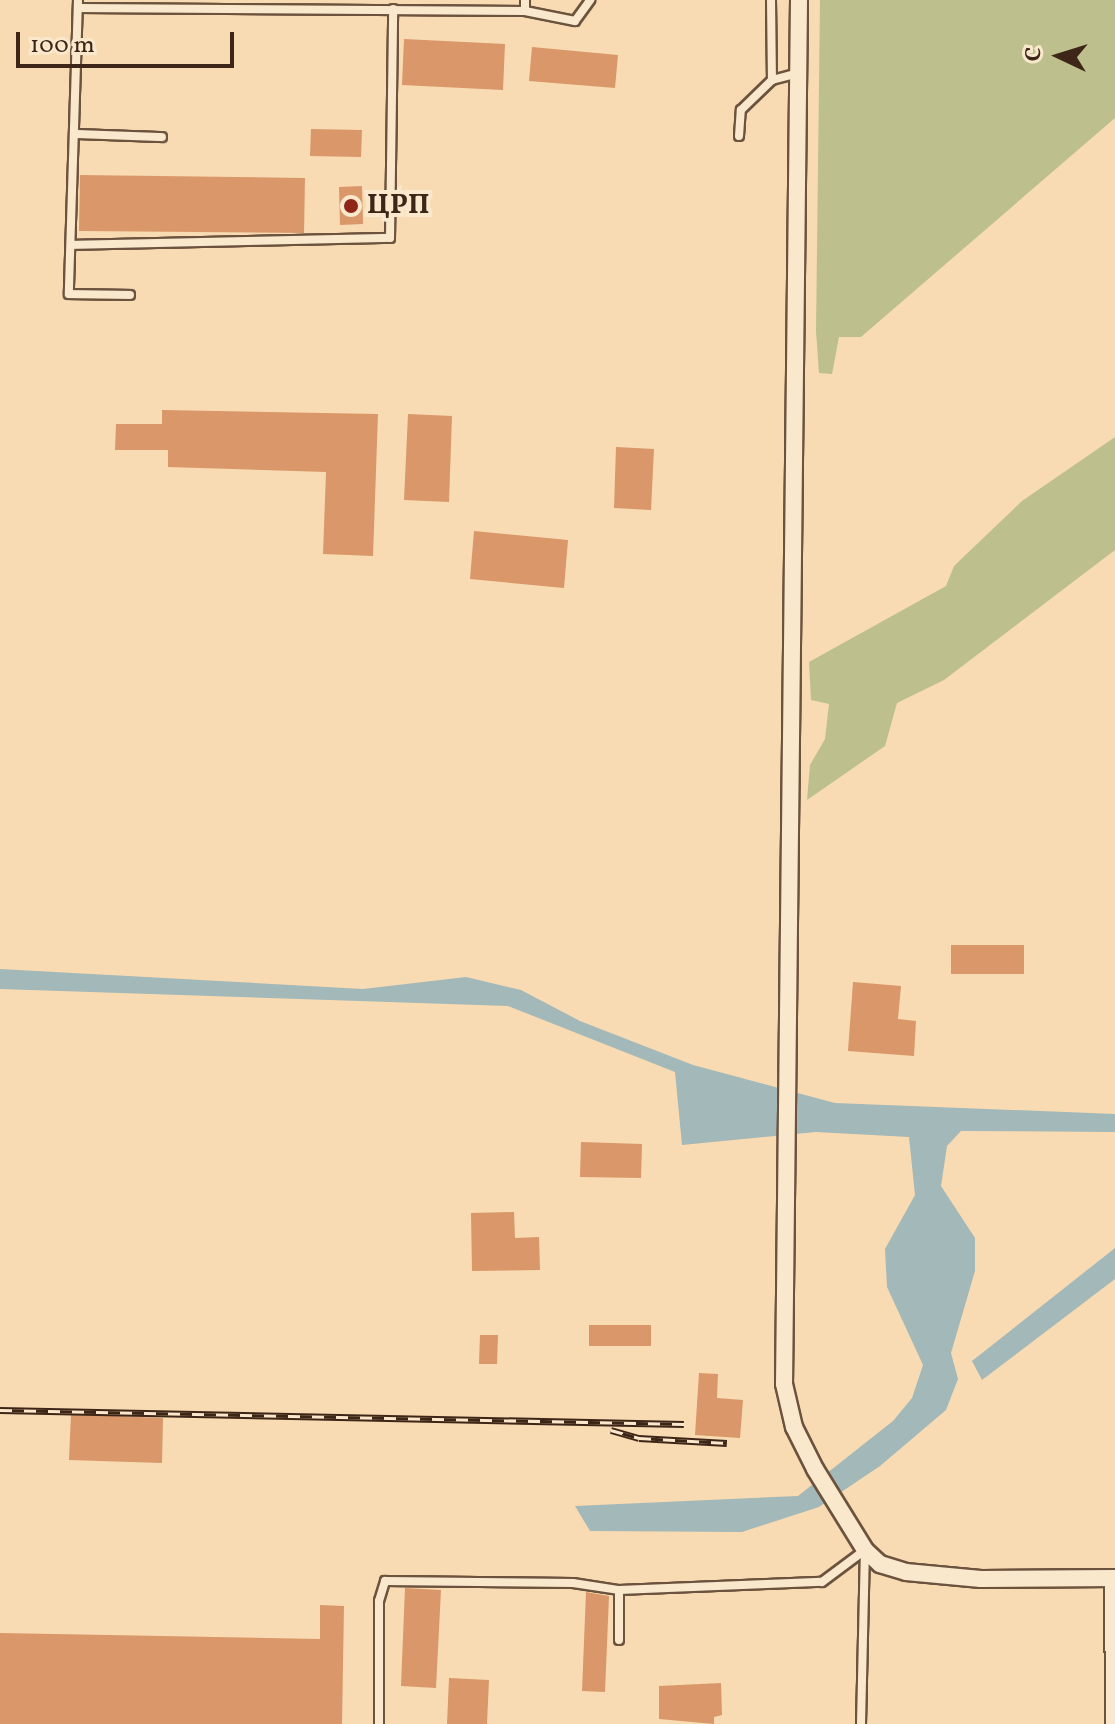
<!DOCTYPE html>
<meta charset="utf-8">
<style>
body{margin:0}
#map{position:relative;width:1115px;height:1724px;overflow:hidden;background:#f8dbb2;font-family:Vollkorn,serif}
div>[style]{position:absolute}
.green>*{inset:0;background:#bdc08c}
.water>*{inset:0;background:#a3b8b8}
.building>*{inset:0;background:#d9976a}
.roads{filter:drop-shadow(2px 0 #6c533e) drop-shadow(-2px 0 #6c533e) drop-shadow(0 2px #6c533e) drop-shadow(0 -2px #6c533e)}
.service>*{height:8px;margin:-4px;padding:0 4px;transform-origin:4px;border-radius:4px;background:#fae8cd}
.minor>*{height:16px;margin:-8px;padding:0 8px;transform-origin:8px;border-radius:8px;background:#fae8cd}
.rail>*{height:7px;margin-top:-3.5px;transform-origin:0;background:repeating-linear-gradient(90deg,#fae8cd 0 12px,#3d2617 0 24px);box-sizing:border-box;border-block:2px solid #3d2617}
.dots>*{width:22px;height:22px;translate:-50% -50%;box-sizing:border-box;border:4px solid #fae8cd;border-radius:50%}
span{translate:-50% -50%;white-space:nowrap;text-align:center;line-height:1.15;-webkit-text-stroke:8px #fae8cd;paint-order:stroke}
.poi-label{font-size:28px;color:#3d2617;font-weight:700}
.left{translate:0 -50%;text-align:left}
.north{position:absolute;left:1019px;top:16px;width:80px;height:80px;-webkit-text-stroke:6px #fae8cd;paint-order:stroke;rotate:274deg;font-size:22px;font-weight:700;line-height:32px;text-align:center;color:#3d2617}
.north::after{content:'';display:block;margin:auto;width:28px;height:36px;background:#3d2617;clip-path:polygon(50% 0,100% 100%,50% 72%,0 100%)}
.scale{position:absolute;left:16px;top:32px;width:218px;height:36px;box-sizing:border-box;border:4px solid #3d2617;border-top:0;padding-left:10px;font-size:24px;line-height:28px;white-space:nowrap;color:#3d2617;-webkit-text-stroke:6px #fae8cd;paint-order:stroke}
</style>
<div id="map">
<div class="green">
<i style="clip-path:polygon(820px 0,1115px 0,1115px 118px,861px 337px,839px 337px,832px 374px,819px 373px,816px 331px)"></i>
<i style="clip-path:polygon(1115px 437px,1115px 550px,944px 680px,897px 703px,885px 746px,807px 800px,810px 765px,825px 739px,829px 704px,811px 700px,809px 662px,946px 586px,954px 566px,1022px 501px)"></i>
</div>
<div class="water">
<i style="clip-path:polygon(0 969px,363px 989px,466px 977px,521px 990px,580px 1021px,693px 1065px,835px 1103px,1115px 1114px,1115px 1132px,961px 1131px,947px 1146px,941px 1186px,975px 1238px,975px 1271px,951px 1353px,958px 1379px,946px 1410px,880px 1466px,819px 1507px,742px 1532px,590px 1531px,575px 1506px,798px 1496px,893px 1421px,912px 1398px,923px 1365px,887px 1287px,885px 1249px,915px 1195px,909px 1137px,816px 1132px,682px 1145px,675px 1072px,508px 1006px,0 989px)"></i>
<i style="clip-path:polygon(1115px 1248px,1115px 1279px,982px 1380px,972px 1361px)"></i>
</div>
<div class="building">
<i style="clip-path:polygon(404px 39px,505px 44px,503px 90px,402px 85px)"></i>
<i style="clip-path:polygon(532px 47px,618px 55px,615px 88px,529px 81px)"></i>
<i style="clip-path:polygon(311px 129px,362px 130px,361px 157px,310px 156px)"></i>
<i style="clip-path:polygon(80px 175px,305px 178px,304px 233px,79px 231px)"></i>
<i style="clip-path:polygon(362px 186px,363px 224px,340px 225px,339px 187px)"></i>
<i style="clip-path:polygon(162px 410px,378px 414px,373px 556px,323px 554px,326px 472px,168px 467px,168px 450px,115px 450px,116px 424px,162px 424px)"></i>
<i style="clip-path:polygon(408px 414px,452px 416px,449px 502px,404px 500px)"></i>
<i style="clip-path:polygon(616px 447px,654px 449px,651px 510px,614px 508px)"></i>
<i style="clip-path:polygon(474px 531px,568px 540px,564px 588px,470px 579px)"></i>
<i style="clip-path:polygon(951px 945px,1024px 945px,1024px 974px,951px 974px)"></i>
<i style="clip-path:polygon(853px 982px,901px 986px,898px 1019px,916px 1021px,914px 1056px,848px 1051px)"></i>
<i style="clip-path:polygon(581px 1142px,642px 1144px,641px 1178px,580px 1177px)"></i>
<i style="clip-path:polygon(514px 1212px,515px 1238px,539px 1237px,540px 1270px,472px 1271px,471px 1213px)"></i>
<i style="clip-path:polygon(589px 1325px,651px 1325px,651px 1346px,589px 1346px)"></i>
<i style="clip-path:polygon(480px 1335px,498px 1335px,497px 1364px,479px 1364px)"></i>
<i style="clip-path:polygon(699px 1373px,718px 1374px,717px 1398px,743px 1400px,740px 1438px,695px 1435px)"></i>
<i style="clip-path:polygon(71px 1414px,163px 1418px,162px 1463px,69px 1460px)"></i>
<i style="clip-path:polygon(405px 1588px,441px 1590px,436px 1688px,401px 1686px)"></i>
<i style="clip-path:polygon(586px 1592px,609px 1596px,605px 1692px,582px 1691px)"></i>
<i style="clip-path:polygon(320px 1605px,344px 1606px,342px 1724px,0 1724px,0 1633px,320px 1639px)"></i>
<i style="clip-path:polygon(449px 1678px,489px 1680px,487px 1724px,447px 1724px)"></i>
<i style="clip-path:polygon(721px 1683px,722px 1715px,714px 1717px,714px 1724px,659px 1719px,659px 1686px)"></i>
</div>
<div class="roads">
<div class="service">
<i style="left:78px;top:0;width:294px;rotate:91.8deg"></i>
<i style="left:69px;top:294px;width:61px;rotate:0.9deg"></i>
<i style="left:525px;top:0;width:11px;rotate:90deg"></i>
<i style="left:525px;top:11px;width:51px;rotate:11.3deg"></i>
<i style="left:575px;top:21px;width:26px;rotate:-54deg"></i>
<i style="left:771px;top:0;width:80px;rotate:89.3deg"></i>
<i style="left:772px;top:80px;width:27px;rotate:-15deg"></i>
<i style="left:78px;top:8px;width:447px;rotate:0.4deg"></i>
<i style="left:74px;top:134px;width:88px;rotate:2deg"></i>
<i style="left:739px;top:136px;width:26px;rotate:-86deg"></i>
<i style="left:741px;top:110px;width:43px;rotate:-44.1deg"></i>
<i style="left:71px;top:245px;width:319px;rotate:-1.3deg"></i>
<i style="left:390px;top:238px;width:229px;rotate:-89.2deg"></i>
<i style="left:619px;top:1640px;width:50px;rotate:-90deg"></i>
<i style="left:619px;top:1590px;width:203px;rotate:-2.3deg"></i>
<i style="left:822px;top:1582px;width:54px;rotate:-36.7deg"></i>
<i style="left:379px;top:1724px;width:123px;rotate:-90deg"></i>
<i style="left:379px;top:1601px;width:21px;rotate:-73deg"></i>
<i style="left:385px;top:1581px;width:188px;rotate:0.6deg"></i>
<i style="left:573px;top:1583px;width:47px;rotate:8.7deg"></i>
<i style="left:861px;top:1724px;width:173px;rotate:-88.7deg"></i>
</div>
<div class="minor">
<i style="left:799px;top:0;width:1384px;rotate:90.62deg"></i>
<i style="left:784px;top:1384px;width:44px;rotate:76.9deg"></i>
<i style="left:794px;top:1427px;width:47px;rotate:63.4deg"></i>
<i style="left:815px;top:1469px;width:95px;rotate:58.3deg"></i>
<i style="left:865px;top:1550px;width:21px;rotate:43deg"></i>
<i style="left:880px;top:1564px;width:27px;rotate:17deg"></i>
<i style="left:906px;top:1572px;width:75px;rotate:5.3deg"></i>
<i style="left:981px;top:1579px;width:134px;rotate:-0.4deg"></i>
<i style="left:1113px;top:1578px;width:146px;rotate:89.6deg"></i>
</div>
</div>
<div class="rail">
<i style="left:0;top:1410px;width:684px;rotate:1.17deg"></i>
<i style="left:611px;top:1430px;width:29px;rotate:16deg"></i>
<i style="left:639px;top:1438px;width:88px;rotate:3.3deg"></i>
</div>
<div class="dots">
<i style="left:351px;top:206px;background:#8f2418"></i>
</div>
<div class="poi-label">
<span class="left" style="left:367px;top:206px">ЦРП</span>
</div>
<div class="north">С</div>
<div class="scale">100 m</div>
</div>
